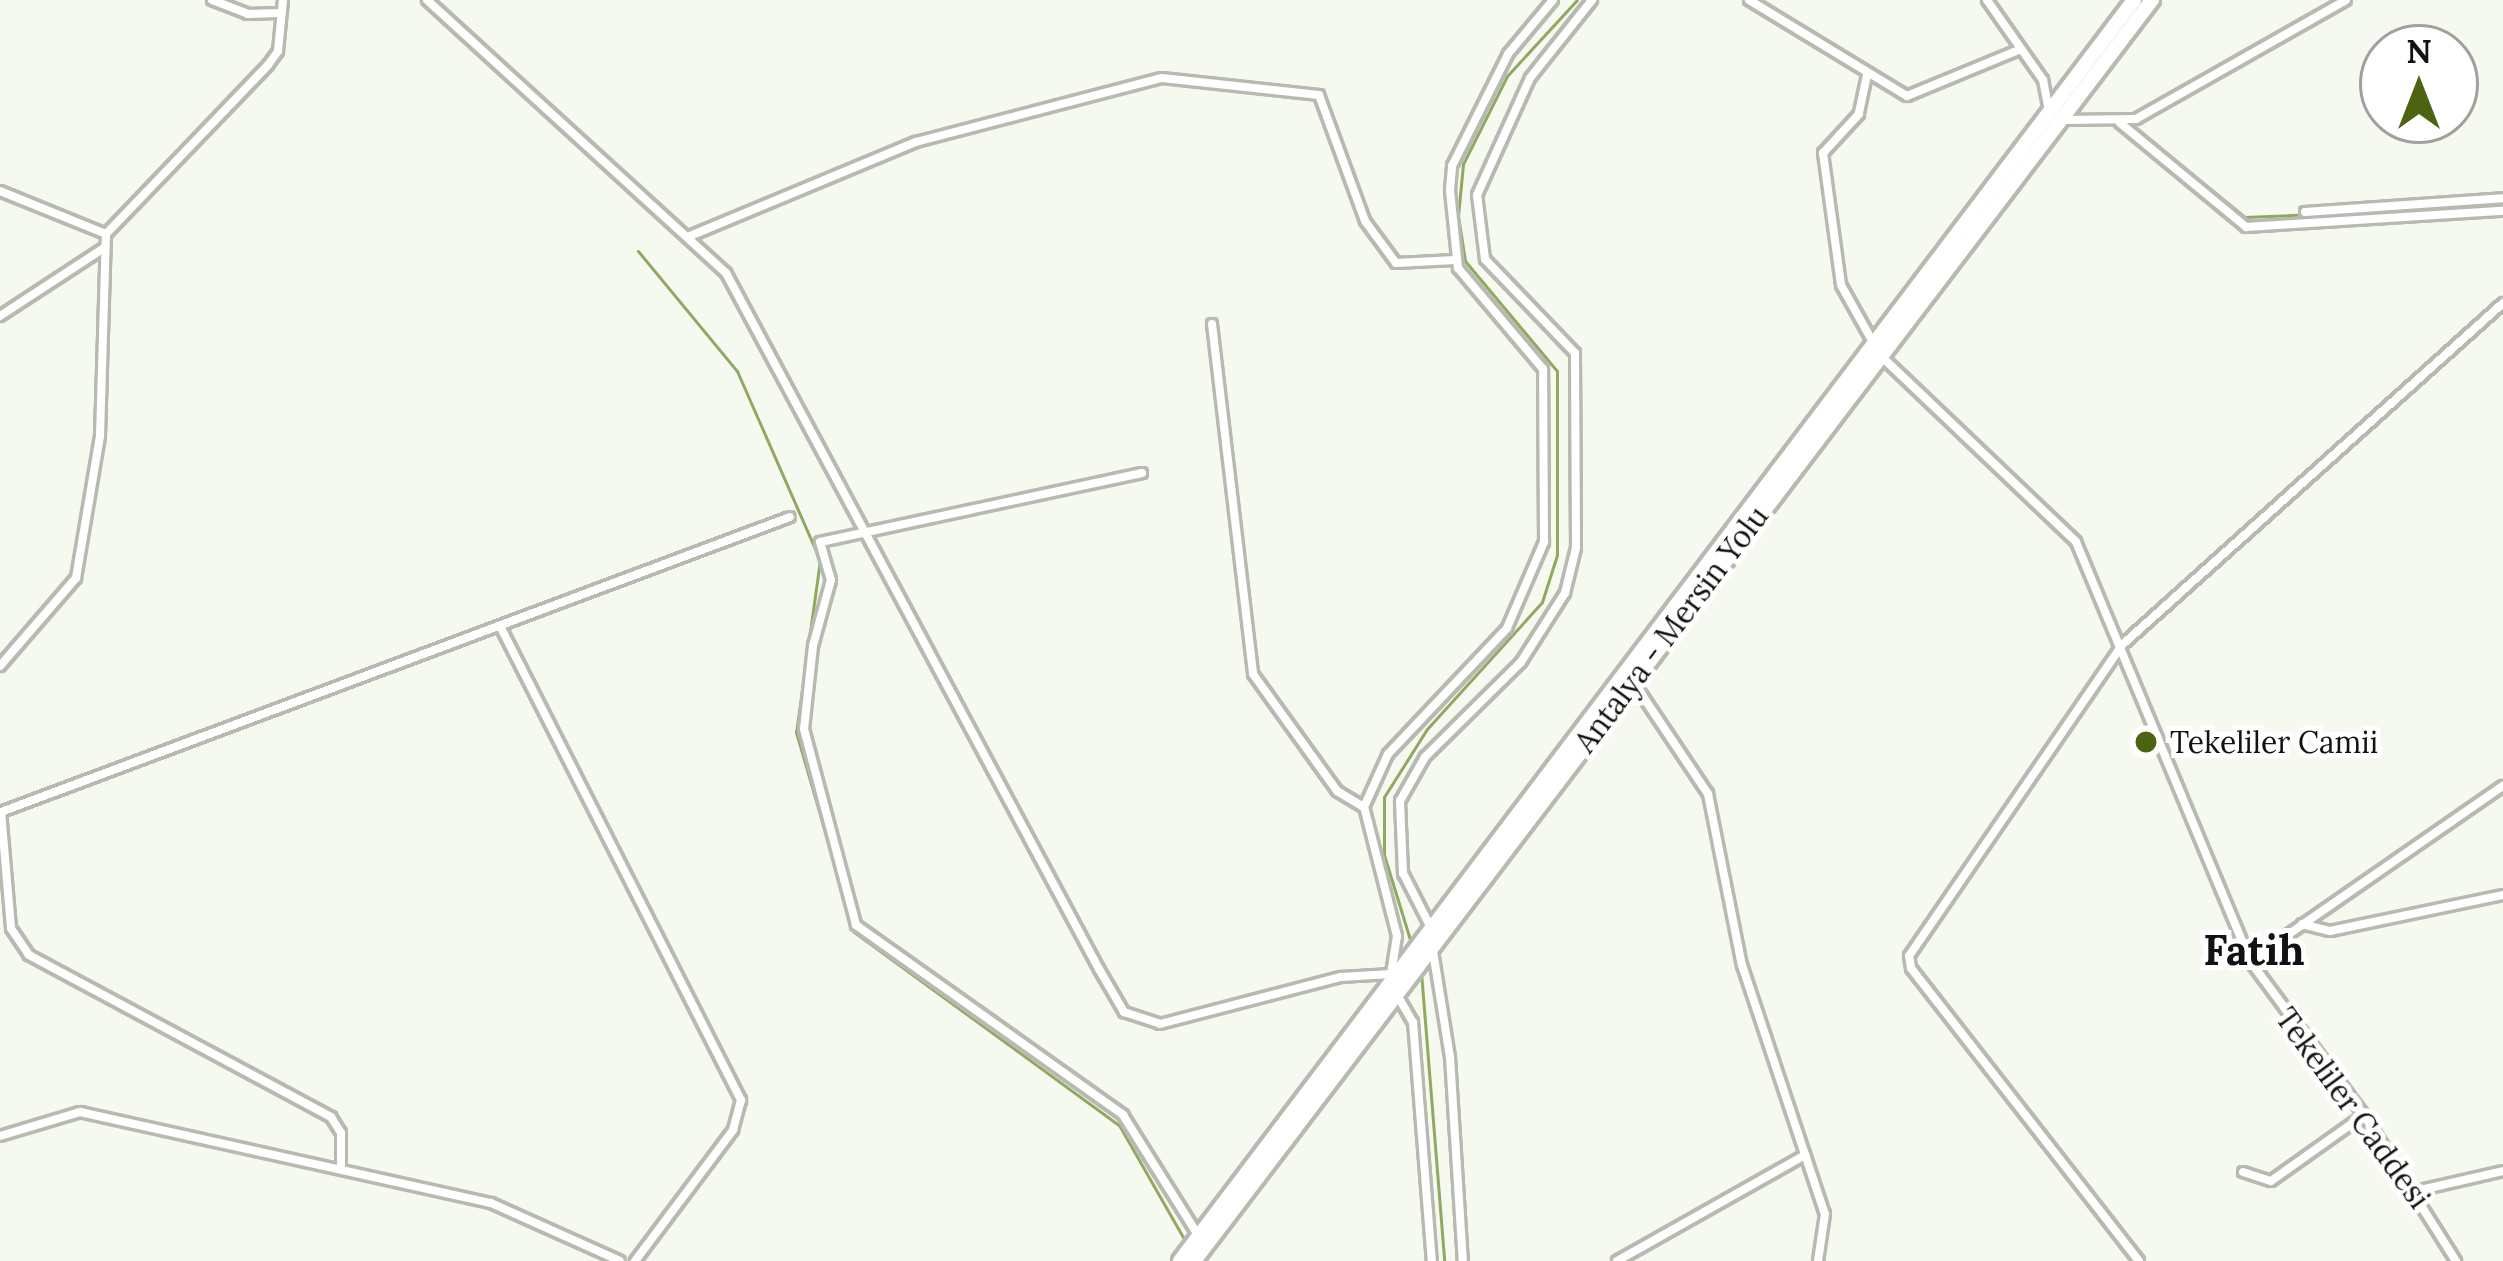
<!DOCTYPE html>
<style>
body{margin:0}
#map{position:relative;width:2503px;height:1261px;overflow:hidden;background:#f5f9f0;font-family:Lora,serif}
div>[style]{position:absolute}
.stream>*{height:3px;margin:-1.5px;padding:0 1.5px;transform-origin:1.5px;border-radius:1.5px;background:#8fa961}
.roads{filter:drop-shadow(3px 0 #b7bab1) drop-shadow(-3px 0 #b7bab1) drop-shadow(0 3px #b7bab1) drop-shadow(0 -3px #b7bab1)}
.minor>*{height:8px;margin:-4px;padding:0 4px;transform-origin:4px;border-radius:4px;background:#fff}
.highway>*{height:14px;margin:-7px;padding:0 7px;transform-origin:7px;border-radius:7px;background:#fff}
.dots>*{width:33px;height:33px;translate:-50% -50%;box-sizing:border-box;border:6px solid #fff;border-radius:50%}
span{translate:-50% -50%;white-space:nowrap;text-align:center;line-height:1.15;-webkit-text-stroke:10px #fff;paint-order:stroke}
.street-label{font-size:30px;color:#121310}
.poi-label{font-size:30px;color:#121310}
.left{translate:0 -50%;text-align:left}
.district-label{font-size:42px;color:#121310;font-weight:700}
.north{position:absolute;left:2359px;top:24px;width:120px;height:120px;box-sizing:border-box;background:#fff;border:3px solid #a0a19f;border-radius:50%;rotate:0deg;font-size:33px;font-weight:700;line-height:48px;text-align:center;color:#121310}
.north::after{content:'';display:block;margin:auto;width:42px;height:54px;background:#4c6412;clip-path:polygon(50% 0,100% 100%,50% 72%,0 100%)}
</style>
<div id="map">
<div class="stream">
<i style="left:2151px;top:141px;width:121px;rotate:39deg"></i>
<i style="left:2245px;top:217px;width:258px;rotate:-2.4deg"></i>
<i style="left:638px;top:251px;width:156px;rotate:50.5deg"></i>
<i style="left:737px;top:371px;width:206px;rotate:66.3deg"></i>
<i style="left:820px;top:560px;width:174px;rotate:97.9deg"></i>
<i style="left:796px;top:732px;width:208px;rotate:73.8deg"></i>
<i style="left:854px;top:932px;width:328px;rotate:36.1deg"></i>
<i style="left:1119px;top:1125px;width:129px;rotate:60.3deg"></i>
<i style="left:1412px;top:946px;width:95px;rotate:-107.1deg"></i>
<i style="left:1384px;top:855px;width:58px;rotate:-90deg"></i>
<i style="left:1384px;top:797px;width:80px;rotate:-57.7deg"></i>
<i style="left:1427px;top:729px;width:171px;rotate:-47.8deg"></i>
<i style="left:1542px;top:602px;width:49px;rotate:-72.3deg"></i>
<i style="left:1557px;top:555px;width:184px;rotate:-90deg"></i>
<i style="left:1557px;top:371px;width:143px;rotate:-129.9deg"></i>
<i style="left:1465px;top:261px;width:46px;rotate:-98.8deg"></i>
<i style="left:1458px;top:216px;width:52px;rotate:-84.5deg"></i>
<i style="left:1463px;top:164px;width:98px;rotate:-63.4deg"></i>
<i style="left:1507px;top:76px;width:103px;rotate:-47.4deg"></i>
<i style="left:1421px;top:972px;width:290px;rotate:85.4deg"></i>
</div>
<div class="roads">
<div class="minor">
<i style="left:212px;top:0;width:39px;rotate:21deg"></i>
<i style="left:248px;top:14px;width:32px;rotate:-2deg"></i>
<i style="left:427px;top:0;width:405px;rotate:42.4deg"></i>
<i style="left:726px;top:273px;width:790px;rotate:61.81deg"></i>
<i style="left:1099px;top:969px;width:50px;rotate:59.8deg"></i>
<i style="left:1124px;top:1012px;width:38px;rotate:18deg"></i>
<i style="left:1160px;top:1024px;width:187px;rotate:-14.6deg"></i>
<i style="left:1341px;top:977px;width:50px;rotate:-3.4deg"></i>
<i style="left:1391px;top:974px;width:38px;rotate:-81deg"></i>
<i style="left:1397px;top:936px;width:133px;rotate:-104.3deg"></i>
<i style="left:1364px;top:807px;width:58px;rotate:-65.6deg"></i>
<i style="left:1388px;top:754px;width:173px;rotate:-46.6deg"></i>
<i style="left:1507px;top:628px;width:94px;rotate:-66.7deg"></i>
<i style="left:1544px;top:542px;width:173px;rotate:-90.3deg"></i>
<i style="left:1543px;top:369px;width:132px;rotate:-130.1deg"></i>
<i style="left:1458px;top:268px;width:78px;rotate:-95.9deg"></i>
<i style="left:1450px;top:190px;width:24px;rotate:-85deg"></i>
<i style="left:1452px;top:166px;width:125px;rotate:-63.4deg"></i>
<i style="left:1508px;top:54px;width:70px;rotate:-50.2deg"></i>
<i style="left:1749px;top:0;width:185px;rotate:31.3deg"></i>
<i style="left:1907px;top:96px;width:123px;rotate:-22.4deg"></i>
<i style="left:1987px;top:0;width:98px;rotate:55deg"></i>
<i style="left:2043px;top:80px;width:25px;rotate:79deg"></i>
<i style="left:1867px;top:75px;width:40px;rotate:102deg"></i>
<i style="left:1859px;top:114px;width:53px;rotate:132.7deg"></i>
<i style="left:1823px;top:153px;width:133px;rotate:82.2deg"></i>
<i style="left:1841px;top:285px;width:68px;rotate:60.8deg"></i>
<i style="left:2065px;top:120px;width:71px;rotate:-0.8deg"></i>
<i style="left:2136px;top:119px;width:241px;rotate:-29.5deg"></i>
<i style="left:2120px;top:123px;width:163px;rotate:39.5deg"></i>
<i style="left:2246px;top:227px;width:257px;rotate:-3.6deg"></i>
<i style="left:0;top:191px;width:114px;rotate:22.1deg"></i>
<i style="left:2305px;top:212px;width:198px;rotate:-4deg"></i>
<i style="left:690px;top:236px;width:245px;rotate:-22.6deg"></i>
<i style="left:916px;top:142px;width:254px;rotate:-14.6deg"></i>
<i style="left:1162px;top:78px;width:158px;rotate:6.2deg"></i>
<i style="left:1319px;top:95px;width:134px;rotate:69.9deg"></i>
<i style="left:1365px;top:221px;width:52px;rotate:53.6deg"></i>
<i style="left:1396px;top:263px;width:59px;rotate:-2.9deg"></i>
<i style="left:0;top:316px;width:124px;rotate:-33.2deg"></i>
<i style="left:1212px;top:324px;width:352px;rotate:83.3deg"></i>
<i style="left:1253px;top:674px;width:144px;rotate:54.3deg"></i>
<i style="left:1337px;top:791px;width:31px;rotate:31deg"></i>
<i style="left:1881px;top:356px;width:269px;rotate:43.6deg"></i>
<i style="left:2076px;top:542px;width:454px;rotate:67.4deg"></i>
<i style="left:2250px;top:961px;width:192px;rotate:53.5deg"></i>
<i style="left:2364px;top:1115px;width:173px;rotate:57.8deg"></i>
<i style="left:1142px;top:473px;width:329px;rotate:167.9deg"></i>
<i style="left:820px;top:542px;width:40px;rotate:74deg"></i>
<i style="left:831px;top:580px;width:68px;rotate:105.3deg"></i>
<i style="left:813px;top:646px;width:83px;rotate:96.2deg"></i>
<i style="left:804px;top:729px;width:203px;rotate:75.1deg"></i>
<i style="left:856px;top:925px;width:328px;rotate:35.4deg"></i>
<i style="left:1123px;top:1115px;width:142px;rotate:58deg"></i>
<i style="left:501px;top:628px;width:530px;rotate:63.05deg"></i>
<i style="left:741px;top:1100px;width:31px;rotate:105deg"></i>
<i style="left:733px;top:1130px;width:164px;rotate:126.8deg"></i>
<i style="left:0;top:666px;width:116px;rotate:-49.2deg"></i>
<i style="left:76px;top:578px;width:144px;rotate:-80.4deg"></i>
<i style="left:100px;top:436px;width:202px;rotate:-88.3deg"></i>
<i style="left:106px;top:234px;width:234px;rotate:-46.2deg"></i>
<i style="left:268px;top:65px;width:17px;rotate:-54deg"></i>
<i style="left:278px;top:51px;width:51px;rotate:-84.4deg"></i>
<i style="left:1632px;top:680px;width:137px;rotate:56.3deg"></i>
<i style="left:1708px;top:794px;width:174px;rotate:78.8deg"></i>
<i style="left:1742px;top:965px;width:262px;rotate:71.6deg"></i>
<i style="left:1825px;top:1214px;width:48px;rotate:98.5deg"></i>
<i style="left:1429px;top:924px;width:57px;rotate:-117deg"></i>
<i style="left:1403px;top:873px;width:72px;rotate:-92.4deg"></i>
<i style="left:1400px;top:801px;width:51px;rotate:-60.4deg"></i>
<i style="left:1425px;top:757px;width:135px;rotate:-44.7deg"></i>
<i style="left:1521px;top:662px;width:82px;rotate:-57.5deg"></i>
<i style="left:1565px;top:593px;width:46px;rotate:-76.3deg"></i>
<i style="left:1576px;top:548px;width:195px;rotate:-90.3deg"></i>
<i style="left:1575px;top:353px;width:130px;rotate:-133.8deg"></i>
<i style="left:1485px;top:259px;width:64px;rotate:-97.1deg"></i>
<i style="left:1477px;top:195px;width:128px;rotate:-65.6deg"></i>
<i style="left:1530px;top:78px;width:100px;rotate:-51.5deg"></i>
<i style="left:2302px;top:924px;width:29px;rotate:14deg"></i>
<i style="left:2330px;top:931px;width:177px;rotate:-11.8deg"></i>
<i style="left:1432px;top:945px;width:113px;rotate:80.9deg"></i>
<i style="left:1450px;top:1057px;width:204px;rotate:86.4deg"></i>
<i style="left:2250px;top:961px;width:308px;rotate:-34.7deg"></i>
<i style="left:1396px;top:993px;width:34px;rotate:60deg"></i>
<i style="left:1413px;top:1022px;width:240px;rotate:85.5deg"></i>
<i style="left:0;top:1136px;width:84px;rotate:-16.7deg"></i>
<i style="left:80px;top:1112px;width:421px;rotate:12.5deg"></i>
<i style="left:491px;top:1203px;width:141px;rotate:24.2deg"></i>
<i style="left:341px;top:1168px;width:35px;rotate:-90deg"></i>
<i style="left:341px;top:1133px;width:19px;rotate:-122deg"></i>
<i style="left:331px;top:1117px;width:343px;rotate:-151.8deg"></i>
<i style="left:29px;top:955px;width:32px;rotate:-124deg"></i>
<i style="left:11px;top:928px;width:116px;rotate:-94.9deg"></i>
<i style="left:1px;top:812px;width:842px;rotate:-20.5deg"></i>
<i style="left:2243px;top:1172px;width:29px;rotate:18deg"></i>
<i style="left:2271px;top:1181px;width:114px;rotate:-35.4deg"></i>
<i style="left:2416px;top:1191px;width:89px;rotate:-12.9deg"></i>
<i style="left:1617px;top:1261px;width:216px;rotate:-29.4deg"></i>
<i style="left:2139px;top:1261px;width:371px;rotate:-127.9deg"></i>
<i style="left:1911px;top:968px;width:12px;rotate:-99deg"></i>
<i style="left:1909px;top:956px;width:377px;rotate:-55.6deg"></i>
<i style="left:2122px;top:645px;width:512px;rotate:-41.91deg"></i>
</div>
<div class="highway">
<i style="left:1180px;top:1261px;width:1581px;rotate:-52.89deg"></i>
<i style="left:1194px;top:1261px;width:1584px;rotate:-52.78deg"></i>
</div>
</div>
<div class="dots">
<i style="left:2146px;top:742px;background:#4c6412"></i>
</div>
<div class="street-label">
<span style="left:1671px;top:629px;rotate:-53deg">Antalya - Mersin Yolu</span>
<span style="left:2353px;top:1108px;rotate:54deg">Tekeliler Caddesi</span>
</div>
<div class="poi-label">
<span class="left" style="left:2170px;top:742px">Tekeliler Camii</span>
</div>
<div class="district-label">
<span style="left:2254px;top:950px">Fatih</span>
</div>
<div class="north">N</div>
</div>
